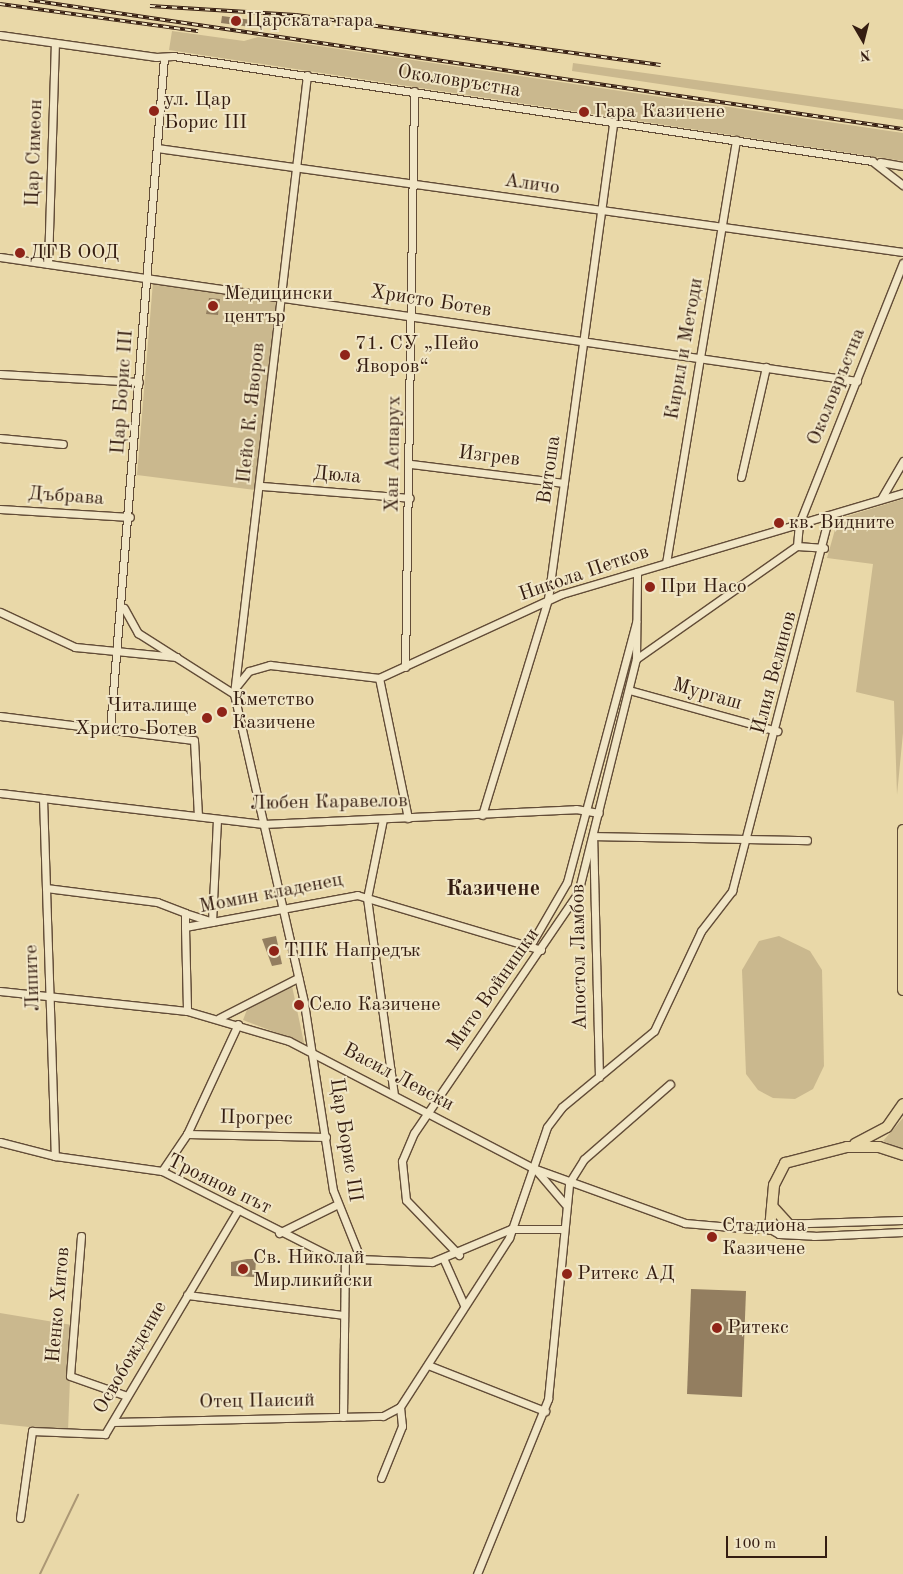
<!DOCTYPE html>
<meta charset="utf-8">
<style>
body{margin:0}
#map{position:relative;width:903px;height:1574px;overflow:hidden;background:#e9d8a8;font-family:"Old Standard TT",serif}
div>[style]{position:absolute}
.green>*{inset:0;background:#cab88e}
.stream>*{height:2px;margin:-1px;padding:0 1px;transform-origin:1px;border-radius:1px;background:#ac9875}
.building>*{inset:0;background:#937e60}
.roads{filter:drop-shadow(1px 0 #624c37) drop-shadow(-1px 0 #624c37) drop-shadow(0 1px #624c37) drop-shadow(0 -1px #624c37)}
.minor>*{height:7px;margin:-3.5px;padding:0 3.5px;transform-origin:3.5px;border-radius:3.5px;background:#f1e6c6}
.highway>*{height:10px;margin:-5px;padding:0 5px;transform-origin:5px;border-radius:5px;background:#e9d8a8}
.rail>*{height:4px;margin-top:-2px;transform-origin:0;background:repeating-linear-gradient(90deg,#f1e6c6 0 5.5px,#351d11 0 11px);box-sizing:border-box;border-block:1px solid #351d11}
.dots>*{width:14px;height:14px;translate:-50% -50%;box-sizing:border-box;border:2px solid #f1e6c6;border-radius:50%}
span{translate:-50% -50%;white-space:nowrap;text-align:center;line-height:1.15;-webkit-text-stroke:4px #f1e6c6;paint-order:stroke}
.poi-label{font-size:20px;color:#351d11}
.left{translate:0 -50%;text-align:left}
.right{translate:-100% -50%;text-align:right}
.street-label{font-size:20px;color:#351d11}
.quarter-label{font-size:22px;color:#351d11;font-weight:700}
.north{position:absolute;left:838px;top:15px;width:50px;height:50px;-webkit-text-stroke:4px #f1e6c6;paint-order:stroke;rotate:172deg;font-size:14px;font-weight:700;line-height:20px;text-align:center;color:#351d11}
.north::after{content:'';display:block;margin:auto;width:18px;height:22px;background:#351d11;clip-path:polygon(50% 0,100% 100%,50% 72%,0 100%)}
.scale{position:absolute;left:726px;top:1536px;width:101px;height:22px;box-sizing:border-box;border:2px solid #351d11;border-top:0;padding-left:6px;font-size:15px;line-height:18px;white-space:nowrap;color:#351d11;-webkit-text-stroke:4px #f1e6c6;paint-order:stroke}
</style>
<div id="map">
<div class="green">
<i style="clip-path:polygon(172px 31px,244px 41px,258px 37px,903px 133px,903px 161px,169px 50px)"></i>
<i style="clip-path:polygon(573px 63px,903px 109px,903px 120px,572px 71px)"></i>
<i style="clip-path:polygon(153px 282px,277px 298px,255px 490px,137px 475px)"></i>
<i style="clip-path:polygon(903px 499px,903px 733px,897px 795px,894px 701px,856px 692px,873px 564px,827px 558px,838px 519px)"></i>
<i style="clip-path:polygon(779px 936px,810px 951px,822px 970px,824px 1066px,813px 1089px,795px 1099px,773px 1098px,758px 1090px,746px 1074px,742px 970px,759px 941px)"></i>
<i style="clip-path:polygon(292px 986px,304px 1043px,243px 1020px,248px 1007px)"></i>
<i style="clip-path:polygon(903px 1118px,903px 1150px,883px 1141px)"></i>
<i style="clip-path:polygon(0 1313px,72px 1325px,68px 1431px,0 1424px)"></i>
</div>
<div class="stream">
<i style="left:40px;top:1574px;width:88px;rotate:-64.3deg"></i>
</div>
<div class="building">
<i style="clip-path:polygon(222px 16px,252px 20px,251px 27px,221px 23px)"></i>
<i style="clip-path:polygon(209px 298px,220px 299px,218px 315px,206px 314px)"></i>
<i style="clip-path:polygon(276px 936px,282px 964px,272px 966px,262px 939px)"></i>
<i style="clip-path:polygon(247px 1259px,256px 1259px,255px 1277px,231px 1276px,231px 1262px)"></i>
<i style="clip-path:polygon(691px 1289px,746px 1291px,742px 1397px,687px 1394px)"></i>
</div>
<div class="roads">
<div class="minor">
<i style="left:0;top:35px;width:158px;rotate:8deg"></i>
<i style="left:156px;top:57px;width:17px;rotate:-3deg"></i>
<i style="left:173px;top:56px;width:707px;rotate:8.54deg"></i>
<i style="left:872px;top:161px;width:39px;rotate:38deg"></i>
<i style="left:307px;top:75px;width:623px;rotate:96.73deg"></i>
<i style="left:234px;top:694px;width:317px;rotate:77.2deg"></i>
<i style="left:304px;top:1003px;width:189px;rotate:81.2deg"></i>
<i style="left:333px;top:1190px;width:75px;rotate:68.2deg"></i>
<i style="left:157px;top:148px;width:753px;rotate:7.94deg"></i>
<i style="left:880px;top:162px;width:23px;rotate:10deg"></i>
<i style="left:0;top:257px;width:866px;rotate:8.23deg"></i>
<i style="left:48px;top:264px;width:221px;rotate:-88.2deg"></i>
<i style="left:0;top:374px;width:139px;rotate:3.3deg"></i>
<i style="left:0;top:438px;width:63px;rotate:5.4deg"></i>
<i style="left:411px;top:464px;width:154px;rotate:7.1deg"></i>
<i style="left:741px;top:477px;width:113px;rotate:-77.2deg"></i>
<i style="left:262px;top:486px;width:148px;rotate:4.6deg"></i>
<i style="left:881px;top:499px;width:44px;rotate:-59.9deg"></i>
<i style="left:0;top:509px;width:130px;rotate:3.5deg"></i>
<i style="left:797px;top:546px;width:27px;rotate:4deg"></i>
<i style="left:666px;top:563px;width:429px;rotate:-80.6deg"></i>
<i style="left:124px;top:608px;width:29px;rotate:61deg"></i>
<i style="left:138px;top:633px;width:114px;rotate:32.4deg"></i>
<i style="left:0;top:612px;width:83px;rotate:25deg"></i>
<i style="left:75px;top:647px;width:102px;rotate:5.6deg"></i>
<i style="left:636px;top:659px;width:197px;rotate:-35.1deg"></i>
<i style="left:797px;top:546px;width:22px;rotate:-85deg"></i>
<i style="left:799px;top:524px;width:281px;rotate:-68.3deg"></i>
<i style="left:405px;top:667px;width:576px;rotate:-89.1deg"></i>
<i style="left:379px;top:678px;width:143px;rotate:78.3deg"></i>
<i style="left:235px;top:688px;width:22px;rotate:-51deg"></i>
<i style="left:249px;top:671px;width:22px;rotate:-16deg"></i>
<i style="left:270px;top:665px;width:110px;rotate:6.8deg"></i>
<i style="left:379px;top:678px;width:201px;rotate:-24.7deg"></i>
<i style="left:562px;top:594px;width:356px;rotate:-16.5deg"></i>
<i style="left:629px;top:690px;width:154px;rotate:15.5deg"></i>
<i style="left:0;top:716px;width:195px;rotate:7.1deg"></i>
<i style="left:194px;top:740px;width:76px;rotate:87deg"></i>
<i style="left:110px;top:730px;width:675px;rotate:-85.41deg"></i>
<i style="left:0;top:793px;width:265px;rotate:6.7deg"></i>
<i style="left:263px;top:824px;width:313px;rotate:-2.7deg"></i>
<i style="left:576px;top:809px;width:23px;rotate:10deg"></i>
<i style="left:43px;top:798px;width:358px;rotate:88.1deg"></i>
<i style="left:482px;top:815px;width:226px;rotate:-73deg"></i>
<i style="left:548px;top:599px;width:481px;rotate:-82.2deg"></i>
<i style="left:383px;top:819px;width:81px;rotate:101.4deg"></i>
<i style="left:367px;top:898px;width:198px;rotate:82.2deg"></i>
<i style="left:46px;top:888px;width:112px;rotate:7.2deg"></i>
<i style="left:157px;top:902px;width:30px;rotate:21deg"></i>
<i style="left:185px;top:913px;width:14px;rotate:90deg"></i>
<i style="left:185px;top:927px;width:175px;rotate:-10.5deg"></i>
<i style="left:357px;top:895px;width:192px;rotate:16.6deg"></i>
<i style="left:185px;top:913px;width:28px;rotate:18deg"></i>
<i style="left:212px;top:922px;width:103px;rotate:-87.2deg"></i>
<i style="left:185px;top:927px;width:84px;rotate:88.6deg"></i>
<i style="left:530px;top:946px;width:74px;rotate:-60deg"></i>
<i style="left:567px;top:882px;width:269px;rotate:-75.1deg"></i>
<i style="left:0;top:991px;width:188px;rotate:6.1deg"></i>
<i style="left:187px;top:1011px;width:106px;rotate:16.4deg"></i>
<i style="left:289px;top:1041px;width:275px;rotate:27.5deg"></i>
<i style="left:533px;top:1168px;width:162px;rotate:19.9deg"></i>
<i style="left:685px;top:1223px;width:69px;rotate:5deg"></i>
<i style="left:754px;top:1229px;width:25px;rotate:-12deg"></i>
<i style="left:778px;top:1224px;width:125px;rotate:-1.8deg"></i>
<i style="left:219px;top:1018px;width:89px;rotate:-26.9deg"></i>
<i style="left:599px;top:1077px;width:241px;rotate:-91.4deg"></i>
<i style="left:593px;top:836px;width:214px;rotate:1.1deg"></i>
<i style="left:187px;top:1134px;width:139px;rotate:1.2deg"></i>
<i style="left:0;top:1142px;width:57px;rotate:14.3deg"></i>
<i style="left:55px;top:1156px;width:108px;rotate:8deg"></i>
<i style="left:162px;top:1171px;width:193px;rotate:26.8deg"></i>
<i style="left:334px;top:1258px;width:98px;rotate:2.3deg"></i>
<i style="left:432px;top:1262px;width:86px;rotate:-22.7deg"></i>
<i style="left:511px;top:1229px;width:52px"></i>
<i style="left:536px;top:1170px;width:45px;rotate:49.5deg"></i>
<i style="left:162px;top:1171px;width:45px;rotate:-56deg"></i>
<i style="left:187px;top:1134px;width:121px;rotate:-65.1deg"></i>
<i style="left:770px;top:1229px;width:10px;rotate:29deg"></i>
<i style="left:779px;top:1234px;width:35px;rotate:3deg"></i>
<i style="left:814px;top:1236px;width:89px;rotate:-2.6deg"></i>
<i style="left:279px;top:1233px;width:64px;rotate:-26.2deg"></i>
<i style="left:81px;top:1236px;width:140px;rotate:94.5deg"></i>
<i style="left:70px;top:1376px;width:60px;rotate:19.3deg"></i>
<i style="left:459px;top:1255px;width:76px;rotate:-133.9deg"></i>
<i style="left:406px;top:1200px;width:39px;rotate:-96deg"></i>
<i style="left:402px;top:1161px;width:30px;rotate:-67deg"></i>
<i style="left:414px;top:1133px;width:291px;rotate:-55.7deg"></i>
<i style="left:578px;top:893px;width:241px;rotate:-76.1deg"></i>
<i style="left:636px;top:659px;width:87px;rotate:-89.3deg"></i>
<i style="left:444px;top:1260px;width:49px;rotate:66deg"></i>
<i style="left:187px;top:1295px;width:157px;rotate:7.3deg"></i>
<i style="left:428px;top:1365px;width:126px;rotate:21.5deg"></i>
<i style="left:343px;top:1417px;width:159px;rotate:-89.3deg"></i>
<i style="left:113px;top:1422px;width:270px;rotate:-1.3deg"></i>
<i style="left:383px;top:1416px;width:19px;rotate:-28deg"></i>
<i style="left:381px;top:1478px;width:56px;rotate:-68deg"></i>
<i style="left:402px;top:1426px;width:19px;rotate:-96deg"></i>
<i style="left:400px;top:1407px;width:201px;rotate:-57.2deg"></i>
<i style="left:509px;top:1238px;width:117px;rotate:-71.1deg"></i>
<i style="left:547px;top:1127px;width:25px;rotate:-53deg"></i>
<i style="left:562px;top:1107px;width:119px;rotate:-39.6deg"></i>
<i style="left:654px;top:1031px;width:110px;rotate:-64.8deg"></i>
<i style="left:701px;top:931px;width:51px;rotate:-52.2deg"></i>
<i style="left:732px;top:891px;width:388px;rotate:-75.5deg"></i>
<i style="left:20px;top:1518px;width:88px;rotate:-82.1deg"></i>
<i style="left:32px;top:1431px;width:73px;rotate:2.4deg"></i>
<i style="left:105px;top:1434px;width:261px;rotate:-59.3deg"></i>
<i style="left:477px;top:1574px;width:189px;rotate:-67.9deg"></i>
<i style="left:548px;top:1399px;width:217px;rotate:-84.4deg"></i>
<i style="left:569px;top:1183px;width:28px;rotate:-58deg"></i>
<i style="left:584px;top:1159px;width:114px;rotate:-41.1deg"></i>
</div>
<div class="highway">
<i style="left:903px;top:830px;width:160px;rotate:90deg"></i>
<i style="left:855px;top:1144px;width:36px;rotate:-28deg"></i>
<i style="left:887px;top:1127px;width:28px;rotate:-55deg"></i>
<i style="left:772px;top:1206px;width:24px;rotate:48deg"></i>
<i style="left:770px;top:1229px;width:44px;rotate:-84.8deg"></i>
<i style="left:774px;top:1185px;width:25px;rotate:-63deg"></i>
<i style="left:785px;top:1163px;width:64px;rotate:-14.5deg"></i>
<i style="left:847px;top:1147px;width:32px"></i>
<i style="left:879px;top:1147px;width:25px;rotate:18deg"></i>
</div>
</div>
<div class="rail">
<i style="left:29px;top:0;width:883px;rotate:8.4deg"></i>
<i style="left:0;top:4px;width:200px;rotate:7.8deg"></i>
<i style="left:150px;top:6px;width:146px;rotate:3.5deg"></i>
<i style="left:296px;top:15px;width:368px;rotate:7.8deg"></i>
</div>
<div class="dots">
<i style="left:236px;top:21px;background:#8f2418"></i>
<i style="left:154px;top:111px;background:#8f2418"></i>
<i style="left:584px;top:112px;background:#8f2418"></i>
<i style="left:20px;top:253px;background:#8f2418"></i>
<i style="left:213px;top:306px;background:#8f2418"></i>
<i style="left:345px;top:355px;background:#8f2418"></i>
<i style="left:779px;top:523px;background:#8f2418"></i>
<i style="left:650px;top:587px;background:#8f2418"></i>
<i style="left:222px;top:712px;background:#8f2418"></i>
<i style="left:207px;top:718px;background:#8f2418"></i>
<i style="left:274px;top:951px;background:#8f2418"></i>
<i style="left:299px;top:1005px;background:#8f2418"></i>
<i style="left:712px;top:1237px;background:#8f2418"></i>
<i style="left:243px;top:1269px;background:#8f2418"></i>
<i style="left:567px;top:1274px;background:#8f2418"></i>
<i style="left:717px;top:1328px;background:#8f2418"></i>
</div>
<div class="poi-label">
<span class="left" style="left:246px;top:21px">Царската гара</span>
<span class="left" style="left:164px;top:112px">ул. Цар<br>Борис ІІІ</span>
<span class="left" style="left:594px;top:112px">Гара Казичене</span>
<span class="left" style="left:30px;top:253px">ДГВ ООД</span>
<span class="left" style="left:224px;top:306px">Медицински<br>център</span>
<span class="left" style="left:355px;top:356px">71. СУ „Пейо<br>Яворов“</span>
<span class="left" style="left:789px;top:523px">кв. Видните</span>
<span class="left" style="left:660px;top:587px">При Насо</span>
<span class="left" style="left:232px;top:712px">Кметство<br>Казичене</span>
<span class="right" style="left:197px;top:718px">Читалище<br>Христо Ботев</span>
<span class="left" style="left:284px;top:951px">ТПК Напредък</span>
<span class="left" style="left:309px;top:1005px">Село Казичене</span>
<span class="left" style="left:722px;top:1238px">Стадиона<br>Казичене</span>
<span class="left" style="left:253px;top:1270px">Св. Николай<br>Мирликийски</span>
<span class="left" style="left:577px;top:1274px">Ритекс АД</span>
<span class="left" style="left:727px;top:1328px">Ритекс</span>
</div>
<div class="street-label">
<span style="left:459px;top:82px;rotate:9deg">Околовръстна</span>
<span style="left:35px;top:153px;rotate:-88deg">Цар Симеон</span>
<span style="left:532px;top:185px;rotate:8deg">Аличо</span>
<span style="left:431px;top:302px;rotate:9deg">Христо Ботев</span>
<span style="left:685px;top:349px;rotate:-80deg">Кирил и Методи</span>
<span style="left:837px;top:387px;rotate:-68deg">Околовръстна</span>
<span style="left:123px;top:392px;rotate:-86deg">Цар Борис III</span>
<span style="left:252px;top:413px;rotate:-84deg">Пейо К. Яворов</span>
<span style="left:394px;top:454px;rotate:-89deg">Хан Аспарух</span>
<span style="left:489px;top:457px;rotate:7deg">Изгрев</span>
<span style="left:550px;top:470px;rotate:-82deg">Витоша</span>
<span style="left:337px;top:476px;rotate:5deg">Дюла</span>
<span style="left:66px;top:497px;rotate:4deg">Дъбрава</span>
<span style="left:584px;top:574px;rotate:-19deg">Никола Петков</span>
<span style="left:775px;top:673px;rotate:-75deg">Илия Велинов</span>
<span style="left:707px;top:695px;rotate:16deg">Мургаш</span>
<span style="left:329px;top:803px;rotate:-1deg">Любен Каравелов</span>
<span style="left:271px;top:894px;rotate:-11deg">Момин кладенец</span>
<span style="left:580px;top:957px;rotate:-91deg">Апостол Ламбов</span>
<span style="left:33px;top:978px;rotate:-92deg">Липите</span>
<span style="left:494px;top:990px;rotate:-55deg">Мито Войнишки</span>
<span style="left:398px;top:1078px;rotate:28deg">Васил Левски</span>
<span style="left:256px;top:1119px;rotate:1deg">Прогрес</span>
<span style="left:345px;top:1140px;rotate:81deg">Цар Борис III</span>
<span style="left:219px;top:1185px;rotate:26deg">Троянов път</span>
<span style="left:59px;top:1305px;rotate:-85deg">Ненко Хитов</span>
<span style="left:131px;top:1358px;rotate:-60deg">Освобождение</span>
<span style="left:257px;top:1402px;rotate:-1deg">Отец Паисий</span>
</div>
<div class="quarter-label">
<span style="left:493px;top:890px">Казичене</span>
</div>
<div class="north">N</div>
<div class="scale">100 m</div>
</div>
